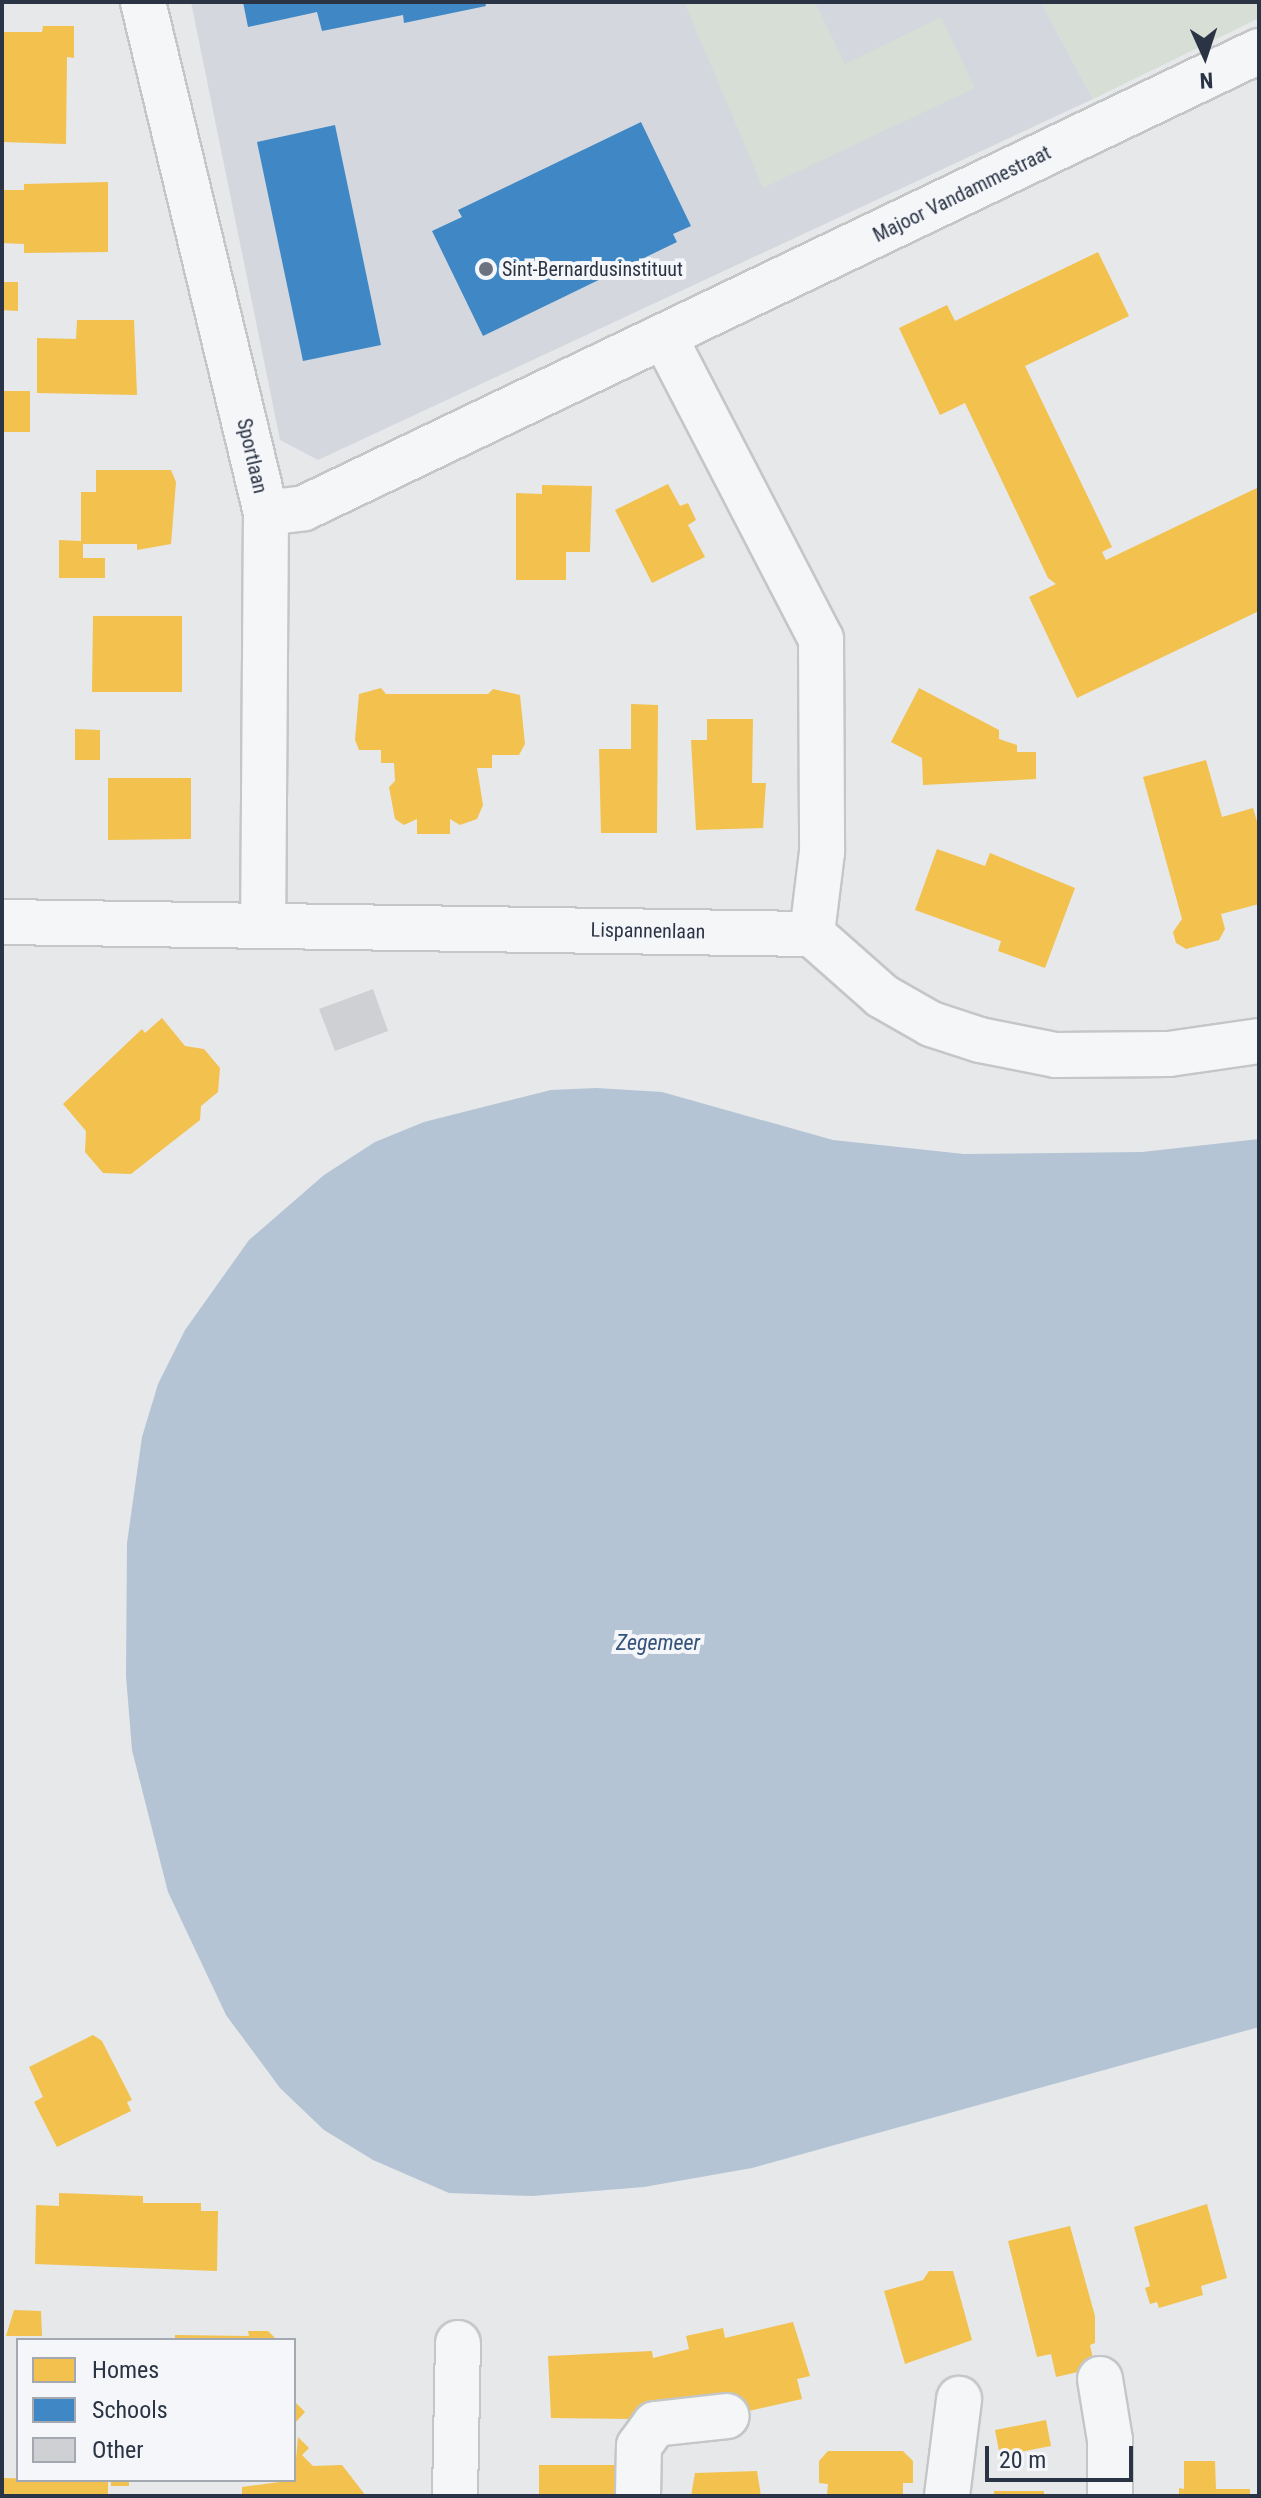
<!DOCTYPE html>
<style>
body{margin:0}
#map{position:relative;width:1261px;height:2498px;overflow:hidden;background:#e6e8ea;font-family:"Roboto Condensed",sans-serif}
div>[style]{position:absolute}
.built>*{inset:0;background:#d4d7dd}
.green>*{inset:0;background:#d6ded6}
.water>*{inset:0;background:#b4c4d5}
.homes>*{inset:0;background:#f2c14e}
.schools>*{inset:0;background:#3f88c5}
.building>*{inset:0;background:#ced0d3}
.roads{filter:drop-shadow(2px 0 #c4c6c8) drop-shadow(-2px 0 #c4c6c8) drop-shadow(0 2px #c4c6c8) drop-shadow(0 -2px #c4c6c8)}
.minor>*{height:44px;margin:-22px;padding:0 22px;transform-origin:22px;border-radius:22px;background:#f5f6f7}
.dots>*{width:22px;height:22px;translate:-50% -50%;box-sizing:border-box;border:4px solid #f4f6f9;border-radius:50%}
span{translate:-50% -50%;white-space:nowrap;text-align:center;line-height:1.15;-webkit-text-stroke:8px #f4f6f9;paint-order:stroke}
.street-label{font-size:20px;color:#2b3445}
.poi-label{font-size:20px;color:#2b3445}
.left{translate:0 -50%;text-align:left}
.water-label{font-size:22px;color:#34527a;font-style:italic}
.frame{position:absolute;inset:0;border:4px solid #2b3445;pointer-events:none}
.legend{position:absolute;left:16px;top:2338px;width:280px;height:144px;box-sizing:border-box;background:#f4f6f9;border:2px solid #a4a8b1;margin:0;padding:10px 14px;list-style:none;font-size:24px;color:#2b3445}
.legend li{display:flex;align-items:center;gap:16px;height:40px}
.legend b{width:40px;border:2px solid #a4a8b1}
.north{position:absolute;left:1165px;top:16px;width:80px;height:80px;-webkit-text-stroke:6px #f4f6f9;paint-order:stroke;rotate:177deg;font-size:22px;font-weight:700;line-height:32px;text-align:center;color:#2b3445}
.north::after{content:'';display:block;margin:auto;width:28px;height:36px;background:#2b3445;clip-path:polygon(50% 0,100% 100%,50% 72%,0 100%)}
.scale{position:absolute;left:985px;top:2446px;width:148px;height:36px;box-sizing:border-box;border:4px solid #2b3445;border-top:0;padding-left:10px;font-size:24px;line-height:28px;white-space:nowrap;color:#2b3445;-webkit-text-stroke:6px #f4f6f9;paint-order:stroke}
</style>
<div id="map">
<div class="built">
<i style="clip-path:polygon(191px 2px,1041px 2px,1093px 99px,318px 460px,280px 440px)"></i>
</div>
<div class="green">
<i style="clip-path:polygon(684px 2px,815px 2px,845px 64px,941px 17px,975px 88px,763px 188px)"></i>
<i style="clip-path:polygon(1041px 2px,1259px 2px,1259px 18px,1093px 99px)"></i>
</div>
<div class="water">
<i style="clip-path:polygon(596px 1088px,662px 1092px,833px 1140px,964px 1154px,1142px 1152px,1259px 1139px,1259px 2027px,752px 2168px,644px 2187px,532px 2196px,449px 2193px,373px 2160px,324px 2130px,280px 2088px,226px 2015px,168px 1892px,132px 1750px,126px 1676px,127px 1543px,142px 1437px,158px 1384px,185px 1330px,249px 1240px,324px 1175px,375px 1142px,424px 1122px,551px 1090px)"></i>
</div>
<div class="homes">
<i style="clip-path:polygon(43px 26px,74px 26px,74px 58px,67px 57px,66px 144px,2px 142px,4px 32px,42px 32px)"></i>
<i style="clip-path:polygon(108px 182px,108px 252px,24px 253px,24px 244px,2px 243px,2px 190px,24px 190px,24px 184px)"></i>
<i style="clip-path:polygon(1098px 252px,1129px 316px,1025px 366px,1112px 547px,1102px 552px,1106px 560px,1259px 487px,1259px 611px,1077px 698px,1029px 597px,1056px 584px,1048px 578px,965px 403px,940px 415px,899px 328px,947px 305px,955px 321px)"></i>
<i style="clip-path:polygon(2px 282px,18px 282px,18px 311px,2px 310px)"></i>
<i style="clip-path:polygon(77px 320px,134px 320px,137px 395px,37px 393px,37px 338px,76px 339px)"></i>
<i style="clip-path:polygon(2px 391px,30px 391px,30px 432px,2px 432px)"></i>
<i style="clip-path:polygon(96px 470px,171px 470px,176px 482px,171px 544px,137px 550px,137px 544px,83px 544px,83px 558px,105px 558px,105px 578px,59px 578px,59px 540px,81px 541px,81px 492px,96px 492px)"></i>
<i style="clip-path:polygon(668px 484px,680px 506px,688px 503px,696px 520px,688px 525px,705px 557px,652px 583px,615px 510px)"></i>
<i style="clip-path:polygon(542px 485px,592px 486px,590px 552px,566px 552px,566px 580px,516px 580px,516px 493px,542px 494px)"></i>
<i style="clip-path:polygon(93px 616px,182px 616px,182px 692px,92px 692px)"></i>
<i style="clip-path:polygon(381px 688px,386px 694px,488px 694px,493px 689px,520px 695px,525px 744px,519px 755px,492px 755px,492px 768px,477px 768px,483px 805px,477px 819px,460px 825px,450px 819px,450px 834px,417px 834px,417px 819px,404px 825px,395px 819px,389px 787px,395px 781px,394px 763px,381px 763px,381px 750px,359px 750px,355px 740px,359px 694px)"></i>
<i style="clip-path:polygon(919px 688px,999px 730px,999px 739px,1017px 745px,1017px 752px,1036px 752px,1036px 779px,923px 785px,922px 758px,891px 742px)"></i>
<i style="clip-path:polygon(631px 704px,658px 705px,657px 833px,601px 833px,599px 749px,631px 749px)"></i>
<i style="clip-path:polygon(707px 719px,753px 719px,752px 783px,766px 783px,763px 828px,696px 830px,691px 740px,707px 740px)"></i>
<i style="clip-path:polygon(75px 729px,100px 730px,100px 760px,75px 760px)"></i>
<i style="clip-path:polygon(1206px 760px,1222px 817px,1253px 808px,1259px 828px,1259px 904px,1221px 914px,1225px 929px,1219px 940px,1186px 949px,1176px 943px,1173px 932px,1182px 919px,1143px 777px)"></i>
<i style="clip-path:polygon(108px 778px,191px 778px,191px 839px,108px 840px)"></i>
<i style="clip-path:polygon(937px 849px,985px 866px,990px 853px,1075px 888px,1045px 968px,998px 951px,1001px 941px,915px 910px)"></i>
<i style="clip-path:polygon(162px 1018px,185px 1046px,204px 1049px,220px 1068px,218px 1092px,201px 1106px,200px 1120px,131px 1174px,103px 1173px,85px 1152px,86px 1131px,63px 1104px,142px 1029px,145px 1033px)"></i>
<i style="clip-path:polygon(93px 2035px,102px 2041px,132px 2100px,127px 2102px,131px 2111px,57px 2147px,34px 2102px,43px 2097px,29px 2067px)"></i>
<i style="clip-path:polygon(59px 2193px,143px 2196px,143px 2203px,201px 2203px,201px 2211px,218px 2211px,217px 2271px,35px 2264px,36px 2205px,59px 2206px)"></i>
<i style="clip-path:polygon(1207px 2204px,1227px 2278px,1201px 2286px,1203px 2295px,1159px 2308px,1157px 2302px,1150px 2304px,1145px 2288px,1150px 2286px,1134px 2227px)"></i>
<i style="clip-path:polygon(1070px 2226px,1095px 2316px,1095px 2343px,1090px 2345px,1095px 2368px,1056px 2377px,1051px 2354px,1037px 2357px,1008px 2241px)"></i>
<i style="clip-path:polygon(929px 2271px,953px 2271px,972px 2340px,905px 2364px,884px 2291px,923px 2280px)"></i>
<i style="clip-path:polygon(14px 2310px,41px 2311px,42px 2336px,6px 2336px)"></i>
<i style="clip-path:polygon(793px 2322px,810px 2376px,797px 2379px,802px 2399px,740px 2413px,736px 2396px,633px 2412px,632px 2419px,551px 2418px,548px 2356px,652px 2351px,653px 2358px,689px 2349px,686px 2336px,723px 2328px,725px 2338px)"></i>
<i style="clip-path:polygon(248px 2331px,268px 2331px,277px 2340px,175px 2340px,175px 2335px,249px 2336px)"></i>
<i style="clip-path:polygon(294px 2401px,305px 2412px,294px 2424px)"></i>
<i style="clip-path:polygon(1046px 2420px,1051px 2446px,1000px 2456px,995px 2430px)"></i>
<i style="clip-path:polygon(298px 2437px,309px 2448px,302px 2455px,313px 2466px,342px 2465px,366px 2496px,242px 2496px,242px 2487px,294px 2480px)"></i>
<i style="clip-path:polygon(828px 2451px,903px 2451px,913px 2461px,913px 2483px,903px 2483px,903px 2496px,827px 2496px,828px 2484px,819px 2483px,819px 2461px)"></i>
<i style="clip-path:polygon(1184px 2461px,1215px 2461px,1216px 2489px,1250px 2489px,1250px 2496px,1179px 2496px,1179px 2488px,1184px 2489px)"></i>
<i style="clip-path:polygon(539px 2465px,615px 2465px,616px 2496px,539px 2496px)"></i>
<i style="clip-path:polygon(757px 2471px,761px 2496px,691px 2496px,695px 2473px)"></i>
<i style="clip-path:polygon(2px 2478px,108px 2480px,108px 2496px,2px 2496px)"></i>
<i style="clip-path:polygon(111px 2480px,129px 2480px,129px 2486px,111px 2486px)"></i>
<i style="clip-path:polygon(994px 2491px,1044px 2491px,1044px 2496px,994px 2496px)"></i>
</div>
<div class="schools">
<i style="clip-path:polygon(243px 2px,485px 2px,486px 6px,404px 23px,403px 15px,322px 31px,317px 12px,248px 27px)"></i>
<i style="clip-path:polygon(641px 122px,691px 226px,673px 234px,677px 242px,483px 336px,432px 231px,462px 217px,458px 210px)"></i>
<i style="clip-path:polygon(335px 125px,381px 345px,303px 361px,257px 142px)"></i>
</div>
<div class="building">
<i style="clip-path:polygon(373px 989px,388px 1031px,335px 1051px,319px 1009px)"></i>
</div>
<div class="roads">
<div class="minor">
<i style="left:143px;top:2px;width:526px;rotate:76.47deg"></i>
<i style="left:266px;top:513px;width:409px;rotate:90.4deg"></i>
<i style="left:665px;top:338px;width:339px;rotate:62.6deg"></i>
<i style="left:821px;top:639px;width:213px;rotate:89.7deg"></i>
<i style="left:822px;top:852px;width:83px;rotate:97deg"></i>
<i style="left:266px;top:513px;width:38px;rotate:-7deg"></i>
<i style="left:304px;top:508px;width:1059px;rotate:-25.57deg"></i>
<i style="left:2px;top:922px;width:810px;rotate:0.85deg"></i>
<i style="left:812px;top:934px;width:94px;rotate:41.5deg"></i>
<i style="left:882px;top:996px;width:56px;rotate:29.7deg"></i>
<i style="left:931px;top:1024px;width:52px;rotate:18.1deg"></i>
<i style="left:980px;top:1040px;width:77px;rotate:11.2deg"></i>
<i style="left:1056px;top:1055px;width:113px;rotate:-0.5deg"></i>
<i style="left:1169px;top:1054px;width:91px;rotate:-8.2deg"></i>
<i style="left:1100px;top:2379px;width:62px;rotate:80.7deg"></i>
<i style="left:1110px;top:2440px;width:56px;rotate:90deg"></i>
<i style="left:455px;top:2496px;width:153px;rotate:-88.9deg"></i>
<i style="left:638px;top:2496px;width:50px;rotate:-88.9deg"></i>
<i style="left:639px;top:2446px;width:27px;rotate:-54deg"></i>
<i style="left:655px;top:2424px;width:72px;rotate:-6.3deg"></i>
<i style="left:947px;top:2496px;width:98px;rotate:-82.9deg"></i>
</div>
</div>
<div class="dots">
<i style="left:486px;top:269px;background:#6c737f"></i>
</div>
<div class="street-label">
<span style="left:962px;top:194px;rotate:-26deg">Majoor Vandammestraat</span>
<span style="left:252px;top:456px;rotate:77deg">Sportlaan</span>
<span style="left:648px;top:931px;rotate:1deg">Lispannenlaan</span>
</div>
<div class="poi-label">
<span class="left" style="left:502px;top:269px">Sint-Bernardusinstituut</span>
</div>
<div class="water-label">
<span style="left:658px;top:1643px">Zegemeer</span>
</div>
<div class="frame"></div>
<ul class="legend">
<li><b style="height:22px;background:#f2c14e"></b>Homes</li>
<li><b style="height:22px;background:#3f88c5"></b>Schools</li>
<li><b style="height:22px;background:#ced0d3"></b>Other</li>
</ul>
<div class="north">N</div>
<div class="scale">20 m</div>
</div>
